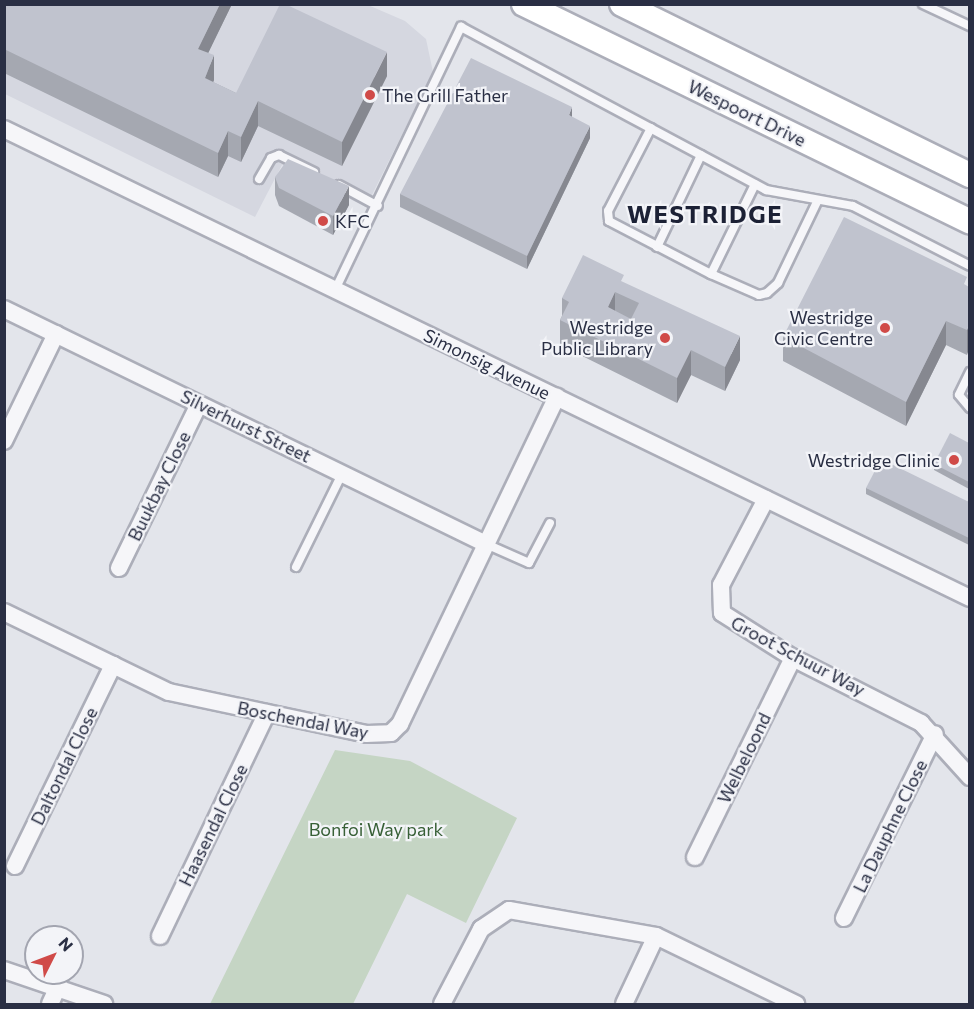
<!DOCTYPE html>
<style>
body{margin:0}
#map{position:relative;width:974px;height:1009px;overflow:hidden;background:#e3e5eb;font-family:Commissioner,sans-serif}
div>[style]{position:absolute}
.built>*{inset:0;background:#d5d7e0}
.green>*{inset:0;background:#c5d5c4}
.roads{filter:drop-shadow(2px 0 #acaeb9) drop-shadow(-2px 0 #acaeb9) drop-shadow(0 2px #acaeb9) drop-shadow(0 -2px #acaeb9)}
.service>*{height:8px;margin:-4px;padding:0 4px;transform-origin:4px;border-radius:4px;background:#f6f6f9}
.minor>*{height:16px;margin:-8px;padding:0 8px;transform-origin:8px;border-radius:8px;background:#f6f6f9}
.secondary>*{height:24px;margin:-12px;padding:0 12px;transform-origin:12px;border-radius:12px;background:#fff}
.wall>*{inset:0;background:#a5a8b1}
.shaded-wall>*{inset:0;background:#868890}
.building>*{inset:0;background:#c0c3ce}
.dots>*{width:16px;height:16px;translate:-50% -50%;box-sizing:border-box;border:3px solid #f3f4f8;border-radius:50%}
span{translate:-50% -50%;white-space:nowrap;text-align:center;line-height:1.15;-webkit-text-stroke:4.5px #f3f4f8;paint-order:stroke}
.poi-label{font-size:18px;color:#2a2f44}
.left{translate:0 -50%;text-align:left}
.right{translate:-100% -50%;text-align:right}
.street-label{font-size:18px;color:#2a2f44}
.park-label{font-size:18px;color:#386037}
.district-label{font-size:24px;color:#1c2135;font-weight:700;letter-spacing:1.5px}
.frame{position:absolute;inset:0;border:6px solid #2a2f44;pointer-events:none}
.north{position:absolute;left:24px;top:925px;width:60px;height:60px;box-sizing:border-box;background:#f3f4f8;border:2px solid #a3a5b0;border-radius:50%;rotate:48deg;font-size:16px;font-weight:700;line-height:24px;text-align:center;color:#2a2f44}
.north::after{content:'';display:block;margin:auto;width:21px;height:27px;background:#d04a48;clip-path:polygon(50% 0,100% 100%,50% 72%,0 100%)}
</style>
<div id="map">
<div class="built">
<i style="clip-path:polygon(4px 5px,368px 5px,405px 21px,426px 39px,433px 72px,366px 207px,282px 165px,255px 217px,5px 94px)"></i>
</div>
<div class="green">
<i style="clip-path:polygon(335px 750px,410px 761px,517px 818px,466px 923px,407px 894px,353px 1004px,210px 1004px)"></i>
</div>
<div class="roads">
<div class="service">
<i style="left:923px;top:4px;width:52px;rotate:25.1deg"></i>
<i style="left:651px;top:128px;width:93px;rotate:117.4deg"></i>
<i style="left:608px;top:211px;width:10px;rotate:84deg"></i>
<i style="left:609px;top:221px;width:115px;rotate:27.5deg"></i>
<i style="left:711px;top:274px;width:52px;rotate:23.6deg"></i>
<i style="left:759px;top:295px;width:8px;rotate:-14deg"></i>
<i style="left:767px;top:293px;width:15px;rotate:-42deg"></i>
<i style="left:778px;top:283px;width:92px;rotate:-64.3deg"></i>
<i style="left:259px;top:179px;width:24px;rotate:-60deg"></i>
<i style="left:271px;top:158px;width:9px;rotate:-21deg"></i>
<i style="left:279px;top:155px;width:39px;rotate:26deg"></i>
<i style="left:339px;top:185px;width:44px;rotate:28.3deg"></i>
<i style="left:657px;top:247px;width:102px;rotate:-64.4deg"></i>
<i style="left:711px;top:274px;width:100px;rotate:-63.9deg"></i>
<i style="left:335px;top:290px;width:292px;rotate:-64.4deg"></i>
<i style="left:461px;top:27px;width:346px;rotate:28.1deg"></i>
<i style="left:766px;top:190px;width:88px;rotate:10.4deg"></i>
<i style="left:853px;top:206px;width:131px;rotate:27.1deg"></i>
<i style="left:970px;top:372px;width:25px;rotate:116deg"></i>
<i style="left:959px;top:395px;width:17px;rotate:50deg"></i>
<i style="left:486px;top:544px;width:47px;rotate:23.8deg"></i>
<i style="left:529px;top:563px;width:45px;rotate:-62.3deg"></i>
<i style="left:296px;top:567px;width:104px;rotate:-63.7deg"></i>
</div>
<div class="minor">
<i style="left:4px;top:129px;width:1074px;rotate:25.9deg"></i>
<i style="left:4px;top:309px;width:536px;rotate:25.99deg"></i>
<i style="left:4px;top:441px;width:119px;rotate:-64.1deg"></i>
<i style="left:766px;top:499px;width:97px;rotate:117.6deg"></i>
<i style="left:721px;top:585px;width:28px;rotate:88deg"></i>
<i style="left:722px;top:613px;width:84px;rotate:32.4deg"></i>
<i style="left:793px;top:658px;width:144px;rotate:26.9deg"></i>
<i style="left:921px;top:723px;width:73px;rotate:47.8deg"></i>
<i style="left:119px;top:568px;width:182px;rotate:-64deg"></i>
<i style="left:4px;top:612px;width:183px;rotate:25.9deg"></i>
<i style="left:169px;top:692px;width:201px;rotate:12deg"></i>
<i style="left:366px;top:734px;width:25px;rotate:-2deg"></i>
<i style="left:391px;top:733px;width:13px;rotate:-45deg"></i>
<i style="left:400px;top:724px;width:363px;rotate:-64.4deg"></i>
<i style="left:695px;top:857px;width:222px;rotate:-63.8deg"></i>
<i style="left:15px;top:866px;width:224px;rotate:-64deg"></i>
<i style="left:844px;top:918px;width:205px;rotate:-63.7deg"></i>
<i style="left:160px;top:936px;width:247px;rotate:-64.4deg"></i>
<i style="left:4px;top:970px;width:106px;rotate:18.8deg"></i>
<i style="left:50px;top:1004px;width:21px;rotate:-65deg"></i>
<i style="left:442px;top:1004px;width:85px;rotate:-62.5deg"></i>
<i style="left:481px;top:929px;width:34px;rotate:-34deg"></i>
<i style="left:509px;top:910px;width:149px;rotate:10deg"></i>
<i style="left:656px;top:936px;width:156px;rotate:25.9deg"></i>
<i style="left:624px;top:1004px;width:75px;rotate:-64.8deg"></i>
</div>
<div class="secondary">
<i style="left:524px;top:4px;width:496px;rotate:26deg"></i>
<i style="left:622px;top:4px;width:388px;rotate:26.2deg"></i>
</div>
</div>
<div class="wall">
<i style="clip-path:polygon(4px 4px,232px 4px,208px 53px,214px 80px,213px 82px,236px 93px,387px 76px,342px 166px,258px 126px,241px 162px,228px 156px,218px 177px,4px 73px)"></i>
<i style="clip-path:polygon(572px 117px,590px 138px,527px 269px,400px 207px,400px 194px)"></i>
<i style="clip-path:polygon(275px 177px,349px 205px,333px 235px,279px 206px,275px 195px)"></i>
<i style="clip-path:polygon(624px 283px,740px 360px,725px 391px,691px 375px,677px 403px,560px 345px,560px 320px,562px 316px,562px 298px)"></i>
<i style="clip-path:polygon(967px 286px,967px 355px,946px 345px,906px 426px,783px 361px,783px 337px)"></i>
<i style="clip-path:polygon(969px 443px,969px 489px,934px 470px,934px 464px)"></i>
<i style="clip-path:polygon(866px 488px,969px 502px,969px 545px,866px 494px)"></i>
</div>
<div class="shaded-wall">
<i style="clip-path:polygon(220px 4px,232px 4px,198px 74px,198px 49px)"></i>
<i style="clip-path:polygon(387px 52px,387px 76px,342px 166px,342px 142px)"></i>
<i style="clip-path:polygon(214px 55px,214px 80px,205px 102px,205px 78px)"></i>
<i style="clip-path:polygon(258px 101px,258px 126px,241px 162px,241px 137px)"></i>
<i style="clip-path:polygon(572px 107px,572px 120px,569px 115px)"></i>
<i style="clip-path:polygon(590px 126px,590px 138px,527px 269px,527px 256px)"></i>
<i style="clip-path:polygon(228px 131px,228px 156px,218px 177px,218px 153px)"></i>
<i style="clip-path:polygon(349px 186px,349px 205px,333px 235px,333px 216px)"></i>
<i style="clip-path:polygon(615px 292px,615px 316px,608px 307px)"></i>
<i style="clip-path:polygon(946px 321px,946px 345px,906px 426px,906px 402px)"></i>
<i style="clip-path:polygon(969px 324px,969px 349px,967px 355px,967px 330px)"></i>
<i style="clip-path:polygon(740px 336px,740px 360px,725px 391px,725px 367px)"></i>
<i style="clip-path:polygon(691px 350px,691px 375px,677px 403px,677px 378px)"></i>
</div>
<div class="building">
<i style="clip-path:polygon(4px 4px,220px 4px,198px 49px,214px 55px,205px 78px,236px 93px,280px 4px,285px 4px,387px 52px,342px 142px,258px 101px,241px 137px,228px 131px,218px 153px,4px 49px)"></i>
<i style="clip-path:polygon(471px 58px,572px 107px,569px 115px,590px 126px,527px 256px,400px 194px)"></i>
<i style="clip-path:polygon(288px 159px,349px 186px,333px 216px,279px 188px,275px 177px)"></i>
<i style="clip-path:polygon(844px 217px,967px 277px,964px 284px,969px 287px,969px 324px,967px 330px,946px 321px,906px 402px,783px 337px)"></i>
<i style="clip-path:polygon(evenodd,583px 255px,624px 275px,621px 281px,740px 336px,725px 367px,691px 350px,677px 378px,560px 320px,569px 302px,562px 298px,583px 255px,615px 292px,639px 303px,631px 319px,608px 307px,615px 292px)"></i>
<i style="clip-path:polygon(950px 433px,969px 443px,969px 482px,934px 464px)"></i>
<i style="clip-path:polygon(881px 459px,969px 502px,969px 538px,866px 488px)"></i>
</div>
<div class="dots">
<i style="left:370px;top:95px;background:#d04a48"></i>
<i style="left:323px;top:221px;background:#d04a48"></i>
<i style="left:885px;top:328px;background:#d04a48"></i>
<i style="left:665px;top:338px;background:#d04a48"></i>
<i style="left:954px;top:460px;background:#d04a48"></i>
</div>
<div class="poi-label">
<span class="left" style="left:382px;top:95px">The Grill Father</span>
<span class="left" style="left:335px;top:221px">KFC</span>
<span class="right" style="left:873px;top:328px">Westridge<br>Civic Centre</span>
<span class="right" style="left:653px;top:338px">Westridge<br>Public Library</span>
<span class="right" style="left:940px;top:460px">Westridge Clinic</span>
</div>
<div class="street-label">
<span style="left:747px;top:113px;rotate:26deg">Wespoort Drive</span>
<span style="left:487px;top:364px;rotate:26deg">Simonsig Avenue</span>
<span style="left:246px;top:426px;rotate:26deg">Silverhurst Street</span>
<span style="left:159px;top:486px;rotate:-64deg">Buukbay Close</span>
<span style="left:798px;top:656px;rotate:28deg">Groot Schuur Way</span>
<span style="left:303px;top:720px;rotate:11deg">Boschendal Way</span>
<span style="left:744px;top:758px;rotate:-64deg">Welbeloond</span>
<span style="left:64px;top:766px;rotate:-64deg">Daltondal Close</span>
<span style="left:213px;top:825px;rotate:-64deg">Haasendal Close</span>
<span style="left:890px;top:826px;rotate:-64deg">La Dauphne Close</span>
</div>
<div class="park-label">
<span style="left:376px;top:829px">Bonfoi Way park</span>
</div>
<div class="district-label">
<span style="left:705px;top:214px">WESTRIDGE</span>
</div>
<div class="frame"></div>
<div class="north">N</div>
</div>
